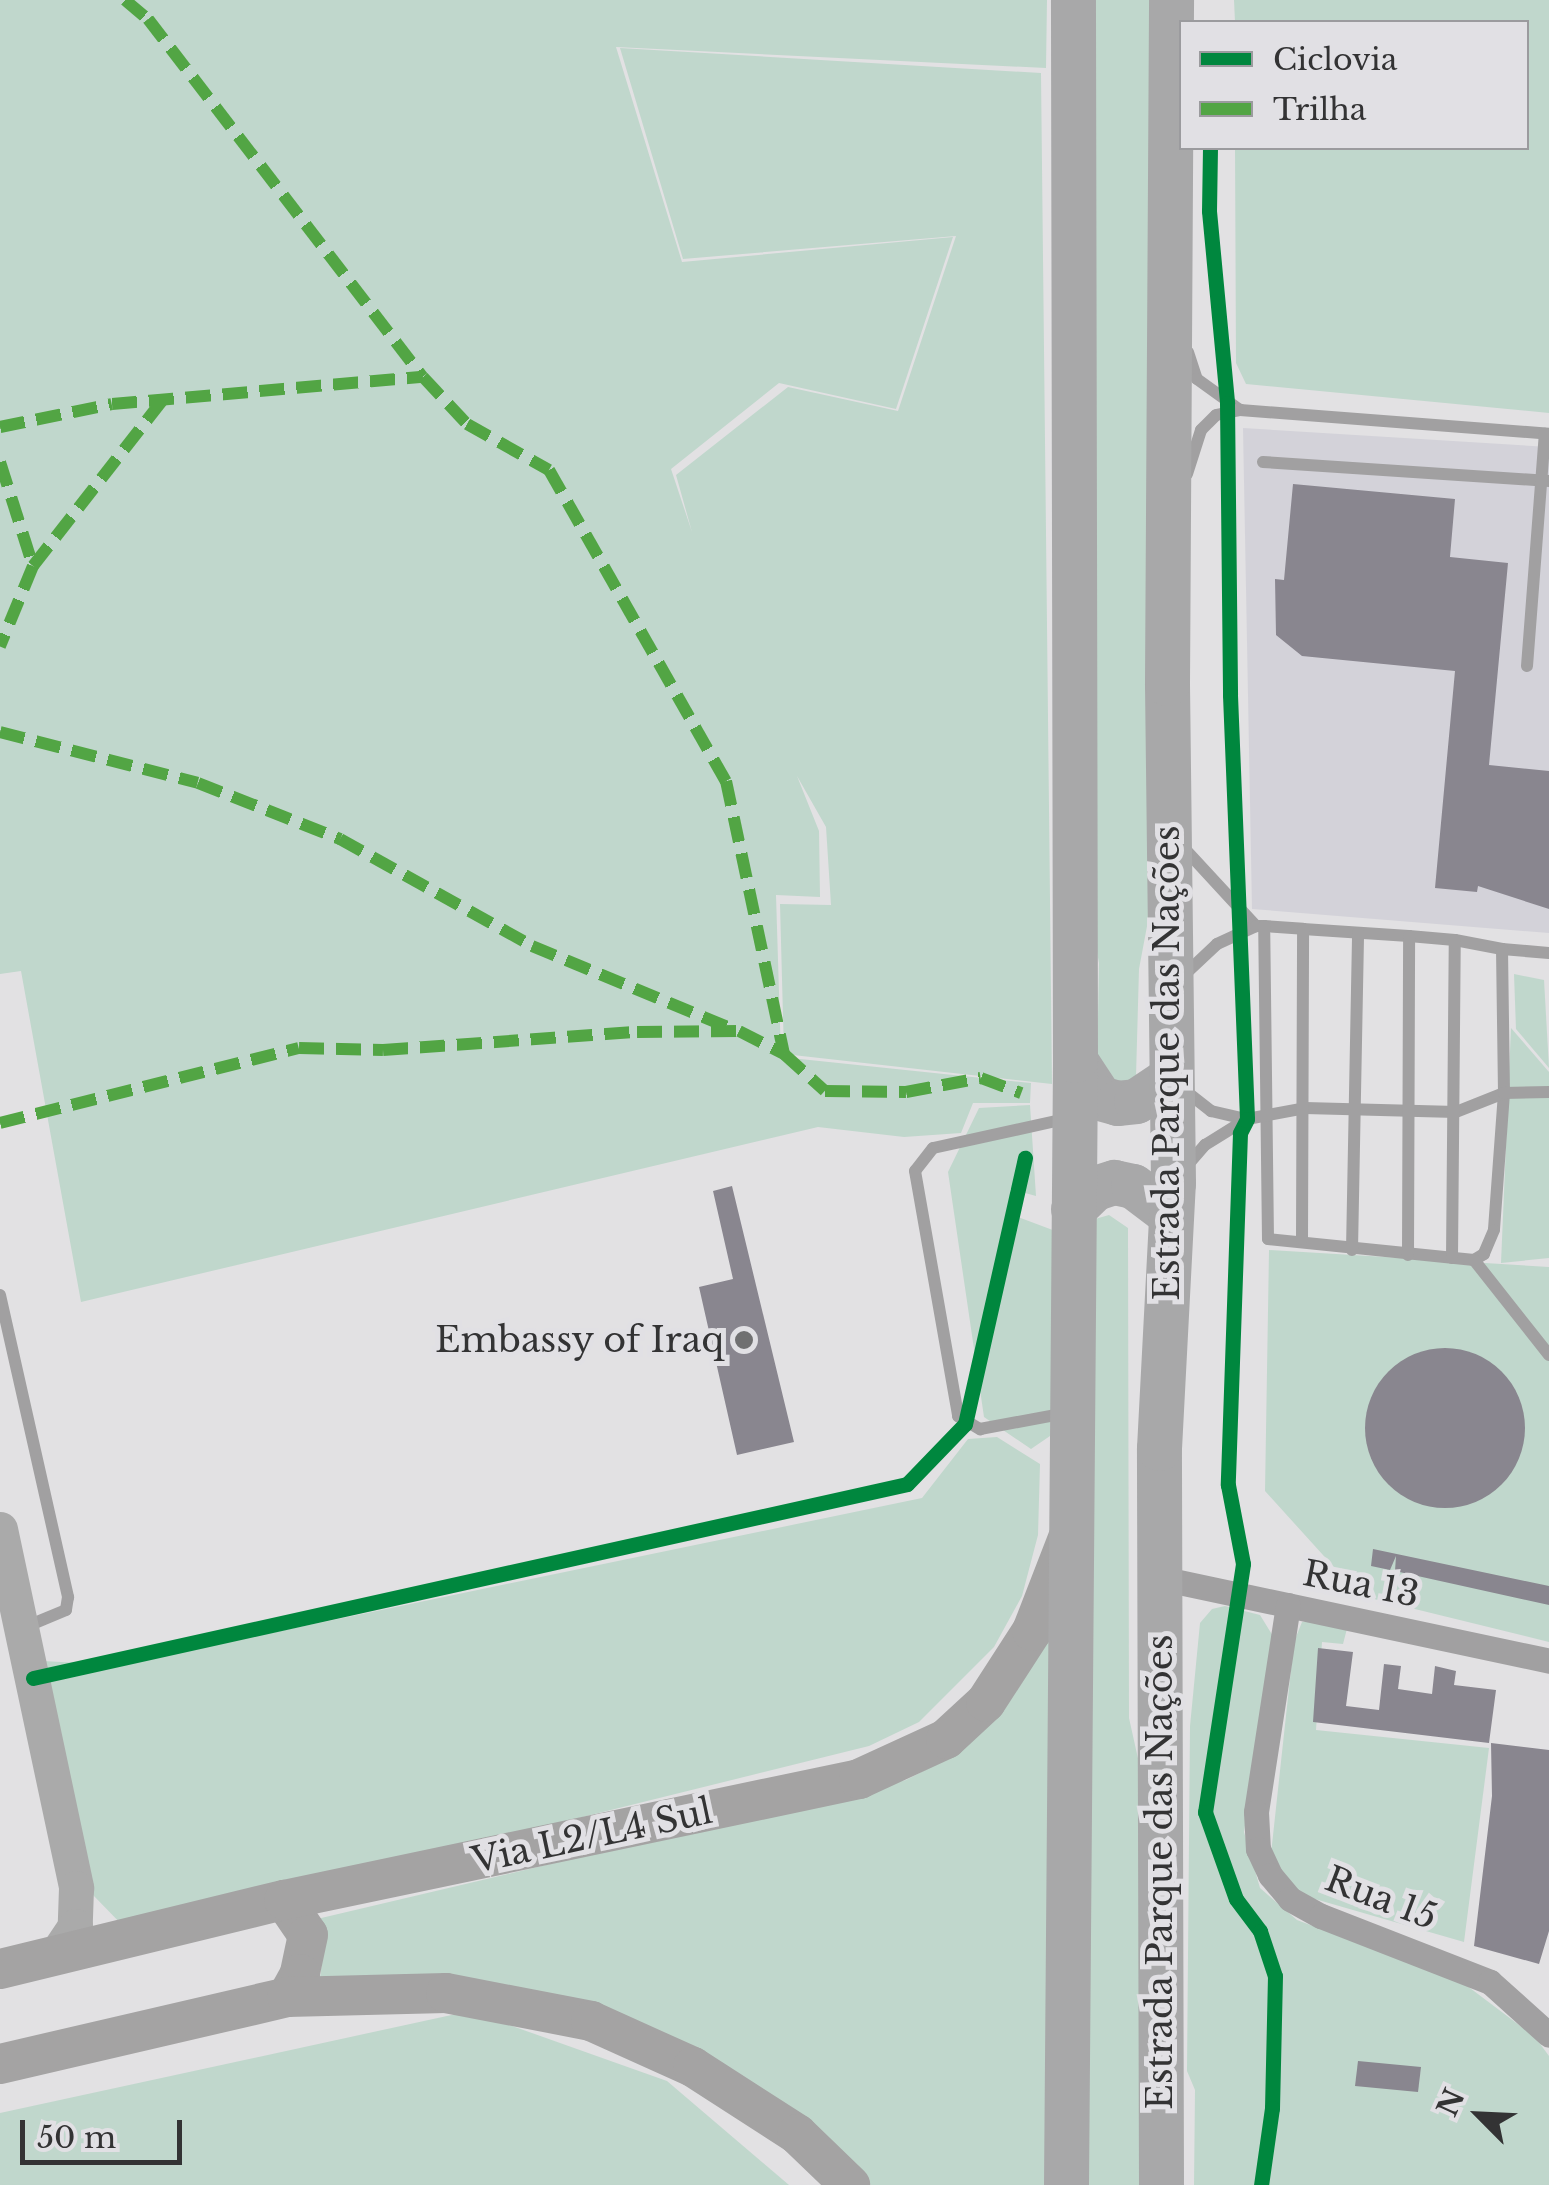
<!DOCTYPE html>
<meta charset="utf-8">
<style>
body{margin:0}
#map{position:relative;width:1549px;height:2185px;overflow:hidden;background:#e2e1e3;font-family:"Libre Baskerville",serif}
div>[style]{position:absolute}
.built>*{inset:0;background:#d3d2d9}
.green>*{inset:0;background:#c0d7cc}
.building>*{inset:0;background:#89868f}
.round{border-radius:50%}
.lane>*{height:12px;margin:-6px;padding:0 6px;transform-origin:6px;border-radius:6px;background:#a1a0a1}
.street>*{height:25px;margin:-12.5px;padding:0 12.5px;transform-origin:12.5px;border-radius:12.5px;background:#a1a0a1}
.secondary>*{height:35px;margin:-17.5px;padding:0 17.5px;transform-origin:17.5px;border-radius:17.5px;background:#aaa}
.primary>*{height:40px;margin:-20px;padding:0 20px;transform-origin:20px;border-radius:20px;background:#a4a3a3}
.highway>*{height:45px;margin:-22.5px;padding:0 22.5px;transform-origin:22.5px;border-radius:22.5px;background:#a8a8a9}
.quiet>*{height:12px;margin-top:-6px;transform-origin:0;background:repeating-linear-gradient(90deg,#52a544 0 25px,transparent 0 37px)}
.cycleway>*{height:15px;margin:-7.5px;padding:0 7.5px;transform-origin:7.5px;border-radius:7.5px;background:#00873e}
.dots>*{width:28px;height:28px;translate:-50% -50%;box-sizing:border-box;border:5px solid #e1e0e4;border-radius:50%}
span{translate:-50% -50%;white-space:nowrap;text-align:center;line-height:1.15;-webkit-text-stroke:10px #e1e0e4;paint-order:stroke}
.street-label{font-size:35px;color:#333334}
.poi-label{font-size:35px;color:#333334}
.right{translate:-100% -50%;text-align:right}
.legend{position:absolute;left:1179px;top:20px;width:350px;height:130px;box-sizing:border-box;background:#e1e0e4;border:2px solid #9b9b9e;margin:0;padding:12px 18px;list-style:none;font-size:30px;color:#333334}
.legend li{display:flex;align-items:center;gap:20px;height:50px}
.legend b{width:50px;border:2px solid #9b9b9e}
.north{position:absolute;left:1429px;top:2065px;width:100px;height:100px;-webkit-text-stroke:8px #e1e0e4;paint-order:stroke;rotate:294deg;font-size:28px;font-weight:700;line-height:40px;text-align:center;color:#333334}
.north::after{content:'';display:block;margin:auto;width:35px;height:45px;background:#333334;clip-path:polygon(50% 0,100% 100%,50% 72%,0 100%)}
.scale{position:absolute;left:20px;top:2120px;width:162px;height:45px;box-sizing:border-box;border:5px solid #333334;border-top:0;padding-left:12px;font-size:30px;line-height:35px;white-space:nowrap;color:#333334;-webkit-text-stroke:8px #e1e0e4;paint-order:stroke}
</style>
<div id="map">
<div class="built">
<i style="clip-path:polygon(1243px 428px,1549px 447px,1549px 933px,1252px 909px)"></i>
</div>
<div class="green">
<i style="clip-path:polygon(0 0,1047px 0,1046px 68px,616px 47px,682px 262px,953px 237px,896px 409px,779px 383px,671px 469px,692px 532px,676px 475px,788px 387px,898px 411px,956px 236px,683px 259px,620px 48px,1041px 73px,1052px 1084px,784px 1054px,780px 904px,831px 905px,826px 827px,797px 776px,819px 831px,820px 897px,776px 895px,781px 1057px,1031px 1083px,1030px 1103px,973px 1103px,961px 1133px,904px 1137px,818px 1127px,81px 1302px,21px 971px,0 974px)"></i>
<i style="clip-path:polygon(1093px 0,1155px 0,1148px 921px,1139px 969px,1136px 1077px,1125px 1088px,1097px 1072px,1099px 963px,1090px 913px)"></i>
<i style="clip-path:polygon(1234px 0,1549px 0,1549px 413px,1246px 384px,1236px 363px,1235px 148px,1526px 148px,1526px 22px,1235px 22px)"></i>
<i style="clip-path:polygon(1514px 974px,1544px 980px,1549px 1068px,1516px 1029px)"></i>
<i style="clip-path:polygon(1511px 1028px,1549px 1072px,1549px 1258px,1501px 1263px)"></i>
<i style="clip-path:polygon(1030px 1105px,1036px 1196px,1010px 1189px,1010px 1214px,1058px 1232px,1050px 1436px,1031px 1449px,984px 1417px,948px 1172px,979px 1108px)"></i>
<i style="clip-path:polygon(1109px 1215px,1128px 1228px,1129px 1718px,1139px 1763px,1152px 2185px,1089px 2185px,1086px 1724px,1095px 1219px)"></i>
<i style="clip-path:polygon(1269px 1250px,1549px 1267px,1549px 1642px,1370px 1598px,1370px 1583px,1342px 1576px,1265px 1491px)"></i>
<i style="clip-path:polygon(997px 1437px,1040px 1464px,1038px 1535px,1022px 1596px,994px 1647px,919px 1722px,869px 1746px,127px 1930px,93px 1895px,43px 1661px,116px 1665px,922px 1498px,968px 1439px)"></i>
<i style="clip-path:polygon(1225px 1606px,1260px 1615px,1273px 1636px,1244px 1832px,1260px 1888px,1297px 1920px,1462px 1982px,1535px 2037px,1549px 2056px,1549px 2185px,1194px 2185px,1195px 2090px,1187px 2071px,1190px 1726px,1200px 1623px,1212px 1609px)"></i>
<i style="clip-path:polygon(1349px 1621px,1343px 1644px,1322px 1642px,1316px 1730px,1489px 1748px,1464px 1942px,1294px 1893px,1270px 1863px,1294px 1642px,1302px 1622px)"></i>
<i style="clip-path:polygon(1049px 1637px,1049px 2185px,871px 2185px,693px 2054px,319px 1986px,324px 1945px,317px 1919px,906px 1780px,931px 1767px,1018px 1689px)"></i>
<i style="clip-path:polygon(470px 2011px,667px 2081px,789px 2185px,0 2185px,0 2113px)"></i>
</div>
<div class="building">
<i style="clip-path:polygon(1293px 484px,1455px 499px,1450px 557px,1508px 563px,1489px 765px,1549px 771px,1549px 909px,1478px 886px,1477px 892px,1435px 888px,1455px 671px,1302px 656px,1276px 635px,1275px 579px,1284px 580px)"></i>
<i style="clip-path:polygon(732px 1186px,794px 1442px,737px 1455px,699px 1287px,733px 1279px,713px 1191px)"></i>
<i class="round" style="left:1365px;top:1348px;width:160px;height:160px"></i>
<i style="clip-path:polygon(1373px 1549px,1549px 1586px,1549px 1605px,1395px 1571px,1396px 1556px,1390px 1570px,1371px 1566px)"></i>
<i style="clip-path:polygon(1318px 1648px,1353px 1652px,1346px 1706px,1379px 1710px,1384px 1664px,1401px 1666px,1398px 1689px,1432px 1694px,1435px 1666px,1456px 1671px,1454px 1685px,1496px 1690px,1489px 1743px,1313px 1722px)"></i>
<i style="clip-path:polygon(1491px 1743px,1549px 1750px,1549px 1931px,1539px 1964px,1474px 1946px,1492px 1796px)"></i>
<i style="clip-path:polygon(1358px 2061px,1421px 2067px,1418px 2092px,1355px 2086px)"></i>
</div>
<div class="lane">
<i style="left:1188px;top:352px;width:28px;rotate:72deg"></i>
<i style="left:1197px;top:379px;width:53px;rotate:35.8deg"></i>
<i style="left:1263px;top:462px;width:287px;rotate:3.8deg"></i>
<i style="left:1187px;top:474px;width:46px;rotate:-72.3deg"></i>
<i style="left:1201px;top:430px;width:21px;rotate:-45deg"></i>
<i style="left:1216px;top:415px;width:25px;rotate:-12deg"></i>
<i style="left:1240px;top:410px;width:310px;rotate:4.4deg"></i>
<i style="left:1527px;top:666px;width:233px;rotate:-85.6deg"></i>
<i style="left:1183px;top:847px;width:108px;rotate:47.3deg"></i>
<i style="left:1502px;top:949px;width:47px;rotate:4.9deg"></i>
<i style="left:1182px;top:977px;width:48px;rotate:-43.3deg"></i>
<i style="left:1217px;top:944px;width:43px;rotate:-24.8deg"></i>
<i style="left:1256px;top:926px;width:8px"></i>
<i style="left:1264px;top:926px;width:39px;rotate:4deg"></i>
<i style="left:1303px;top:929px;width:106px;rotate:3.8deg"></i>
<i style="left:1409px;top:936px;width:46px;rotate:5deg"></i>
<i style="left:1455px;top:940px;width:48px;rotate:10.8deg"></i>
<i style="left:1502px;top:949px;width:144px;rotate:89.2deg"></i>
<i style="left:1504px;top:1093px;width:137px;rotate:94.2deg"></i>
<i style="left:1494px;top:1230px;width:26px;rotate:113deg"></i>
<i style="left:1484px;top:1254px;width:12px;rotate:149deg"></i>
<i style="left:1474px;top:1260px;width:207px;rotate:-174.2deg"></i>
<i style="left:1268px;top:1239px;width:313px;rotate:-90.7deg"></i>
<i style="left:1183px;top:1089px;width:36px;rotate:38deg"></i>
<i style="left:1211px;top:1111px;width:37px;rotate:13deg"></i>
<i style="left:1065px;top:1119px;width:135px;rotate:167.6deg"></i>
<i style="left:933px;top:1148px;width:29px;rotate:128deg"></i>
<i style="left:915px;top:1171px;width:249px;rotate:80deg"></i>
<i style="left:958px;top:1416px;width:26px;rotate:31deg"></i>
<i style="left:980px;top:1429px;width:87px;rotate:-10.5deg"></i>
<i style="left:1184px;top:1169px;width:32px;rotate:-49deg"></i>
<i style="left:1205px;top:1145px;width:49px;rotate:-31.8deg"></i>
<i style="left:1247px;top:1119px;width:59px;rotate:-10.7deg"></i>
<i style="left:1305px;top:1108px;width:151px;rotate:1.5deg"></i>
<i style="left:1456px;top:1112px;width:52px;rotate:-21.6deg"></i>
<i style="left:1504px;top:1093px;width:45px;rotate:-1.3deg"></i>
<i style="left:1302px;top:1239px;width:310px;rotate:-89.8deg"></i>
<i style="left:1352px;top:1250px;width:317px;rotate:-88.9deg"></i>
<i style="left:1408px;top:1255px;width:319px;rotate:-89.8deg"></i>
<i style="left:1452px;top:1258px;width:318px;rotate:-89.5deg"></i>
<i style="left:1474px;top:1260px;width:121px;rotate:51.7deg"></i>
<i style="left:0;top:1295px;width:310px;rotate:77.3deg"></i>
<i style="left:68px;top:1597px;width:13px;rotate:99deg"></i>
<i style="left:66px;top:1610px;width:44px;rotate:157.5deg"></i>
</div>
<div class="street">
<i style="left:1160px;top:1578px;width:398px;rotate:12deg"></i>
<i style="left:1288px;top:1605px;width:209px;rotate:98.8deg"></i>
<i style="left:1256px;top:1812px;width:37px;rotate:87deg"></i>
<i style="left:1258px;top:1849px;width:29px;rotate:65deg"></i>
<i style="left:1270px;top:1875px;width:31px;rotate:50deg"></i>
<i style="left:1290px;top:1899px;width:35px;rotate:29deg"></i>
<i style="left:1321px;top:1916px;width:181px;rotate:21.3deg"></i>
<i style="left:1490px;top:1982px;width:79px;rotate:41.9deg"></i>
</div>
<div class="secondary">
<i style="left:0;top:1529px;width:367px;rotate:78deg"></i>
<i style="left:76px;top:1888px;width:38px;rotate:92deg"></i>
<i style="left:75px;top:1926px;width:34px;rotate:124deg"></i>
</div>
<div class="primary">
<i style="left:284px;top:1900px;width:42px;rotate:55.6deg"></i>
<i style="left:308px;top:1935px;width:40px;rotate:102deg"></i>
<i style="left:300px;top:1974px;width:26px;rotate:119deg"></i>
<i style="left:0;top:1969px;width:292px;rotate:-13.7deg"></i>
<i style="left:284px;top:1900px;width:588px;rotate:-11.88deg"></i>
<i style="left:859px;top:1779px;width:96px;rotate:-24.7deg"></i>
<i style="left:946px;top:1739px;width:54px;rotate:-42.8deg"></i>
<i style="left:986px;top:1702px;width:85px;rotate:-57.1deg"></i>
<i style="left:1032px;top:1631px;width:100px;rotate:-68.8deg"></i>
<i style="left:0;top:2064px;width:295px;rotate:-13.1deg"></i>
<i style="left:287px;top:1997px;width:159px;rotate:-1.4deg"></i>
<i style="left:446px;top:1993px;width:148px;rotate:10.9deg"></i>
<i style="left:591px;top:2021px;width:112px;rotate:24.3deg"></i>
<i style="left:693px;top:2067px;width:124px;rotate:32.8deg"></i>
<i style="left:797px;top:2134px;width:74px;rotate:43.9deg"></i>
</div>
<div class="highway">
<i style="left:1075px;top:1060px;width:45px;rotate:56.7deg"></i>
<i style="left:1100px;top:1098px;width:18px;rotate:16deg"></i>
<i style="left:1117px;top:1103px;width:19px;rotate:-6deg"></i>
<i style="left:1136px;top:1101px;width:41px;rotate:-34.1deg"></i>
<i style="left:1073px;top:1209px;width:30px;rotate:-44deg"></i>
<i style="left:1095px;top:1188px;width:20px;rotate:-18deg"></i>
<i style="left:1114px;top:1182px;width:19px;rotate:12deg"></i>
<i style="left:1133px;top:1186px;width:46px;rotate:37.1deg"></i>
<i style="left:1066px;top:2185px;width:1125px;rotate:-89.54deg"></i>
<i style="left:1075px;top:1060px;width:1060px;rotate:-90.11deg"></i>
<i style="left:1161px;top:2185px;width:737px;rotate:-90.16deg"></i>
<i style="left:1159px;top:1448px;width:265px;rotate:-87deg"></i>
<i style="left:1173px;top:1183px;width:500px;rotate:-90.69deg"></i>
<i style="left:1167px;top:683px;width:683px;rotate:-89.66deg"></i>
</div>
<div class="quiet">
<i style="left:125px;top:0;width:30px;rotate:40deg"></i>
<i style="left:148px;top:19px;width:451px;rotate:52.5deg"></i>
<i style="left:423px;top:377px;width:64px;rotate:46.9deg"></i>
<i style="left:467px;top:424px;width:94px;rotate:29.3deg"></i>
<i style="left:549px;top:470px;width:358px;rotate:60.4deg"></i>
<i style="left:726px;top:781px;width:279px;rotate:78deg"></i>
<i style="left:0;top:427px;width:114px;rotate:-11.6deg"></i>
<i style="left:112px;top:404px;width:312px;rotate:-5deg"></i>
<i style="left:0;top:462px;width:109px;rotate:72.4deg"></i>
<i style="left:33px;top:566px;width:87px;rotate:112.4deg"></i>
<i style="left:33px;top:566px;width:209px;rotate:-52deg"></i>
<i style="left:0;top:732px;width:204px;rotate:14.4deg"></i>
<i style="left:198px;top:783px;width:153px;rotate:21.5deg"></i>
<i style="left:340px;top:839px;width:220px;rotate:29.1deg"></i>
<i style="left:532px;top:946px;width:214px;rotate:22.5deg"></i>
<i style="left:0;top:1123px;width:308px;rotate:-14.1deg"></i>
<i style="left:299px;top:1048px;width:84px;rotate:1.4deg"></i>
<i style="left:383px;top:1050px;width:255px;rotate:-4.1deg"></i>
<i style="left:637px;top:1032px;width:102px;rotate:-0.6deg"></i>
<i style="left:739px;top:1031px;width:51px;rotate:27.1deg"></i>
<i style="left:784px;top:1054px;width:55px;rotate:42.1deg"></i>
<i style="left:825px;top:1091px;width:81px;rotate:0.7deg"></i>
<i style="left:906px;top:1092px;width:76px;rotate:-10.6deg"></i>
<i style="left:981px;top:1078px;width:43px;rotate:20.6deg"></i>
</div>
<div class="cycleway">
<i style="left:1210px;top:148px;width:63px;rotate:90.9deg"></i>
<i style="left:1209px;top:211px;width:193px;rotate:84.6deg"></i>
<i style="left:1227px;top:403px;width:292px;rotate:89.4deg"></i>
<i style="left:1230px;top:695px;width:424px;rotate:87.7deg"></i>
<i style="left:1247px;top:1119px;width:16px;rotate:117deg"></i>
<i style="left:1240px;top:1133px;width:352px;rotate:92deg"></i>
<i style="left:1228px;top:1485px;width:80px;rotate:79.2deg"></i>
<i style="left:1243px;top:1564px;width:251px;rotate:98.7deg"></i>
<i style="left:1205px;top:1812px;width:92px;rotate:70.4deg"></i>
<i style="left:1236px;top:1899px;width:40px;rotate:53deg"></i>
<i style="left:1260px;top:1931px;width:47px;rotate:71.6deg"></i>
<i style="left:1275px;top:1976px;width:132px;rotate:91.3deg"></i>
<i style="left:1272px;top:2108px;width:78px;rotate:98.1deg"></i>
<i style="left:33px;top:1678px;width:895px;rotate:-12.51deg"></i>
<i style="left:907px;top:1484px;width:83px;rotate:-46deg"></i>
<i style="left:965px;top:1424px;width:273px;rotate:-77.3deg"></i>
</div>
<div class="dots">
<i style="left:744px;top:1340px;background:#707071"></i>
</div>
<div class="street-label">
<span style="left:1167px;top:1063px;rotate:-90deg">Estrada Parque das Nações</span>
<span style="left:1361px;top:1584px;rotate:11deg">Rua 13</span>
<span style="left:592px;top:1836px;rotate:-12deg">Via L2/L4 Sul</span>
<span style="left:1160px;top:1872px;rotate:-90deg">Estrada Parque das Nações</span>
<span style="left:1381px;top:1898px;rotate:21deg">Rua 15</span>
</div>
<div class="poi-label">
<span class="right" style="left:724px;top:1340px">Embassy of Iraq</span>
</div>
<ul class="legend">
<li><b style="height:12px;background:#00873e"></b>Ciclovia</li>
<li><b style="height:12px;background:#52a544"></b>Trilha</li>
</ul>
<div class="north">N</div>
<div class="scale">50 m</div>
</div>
